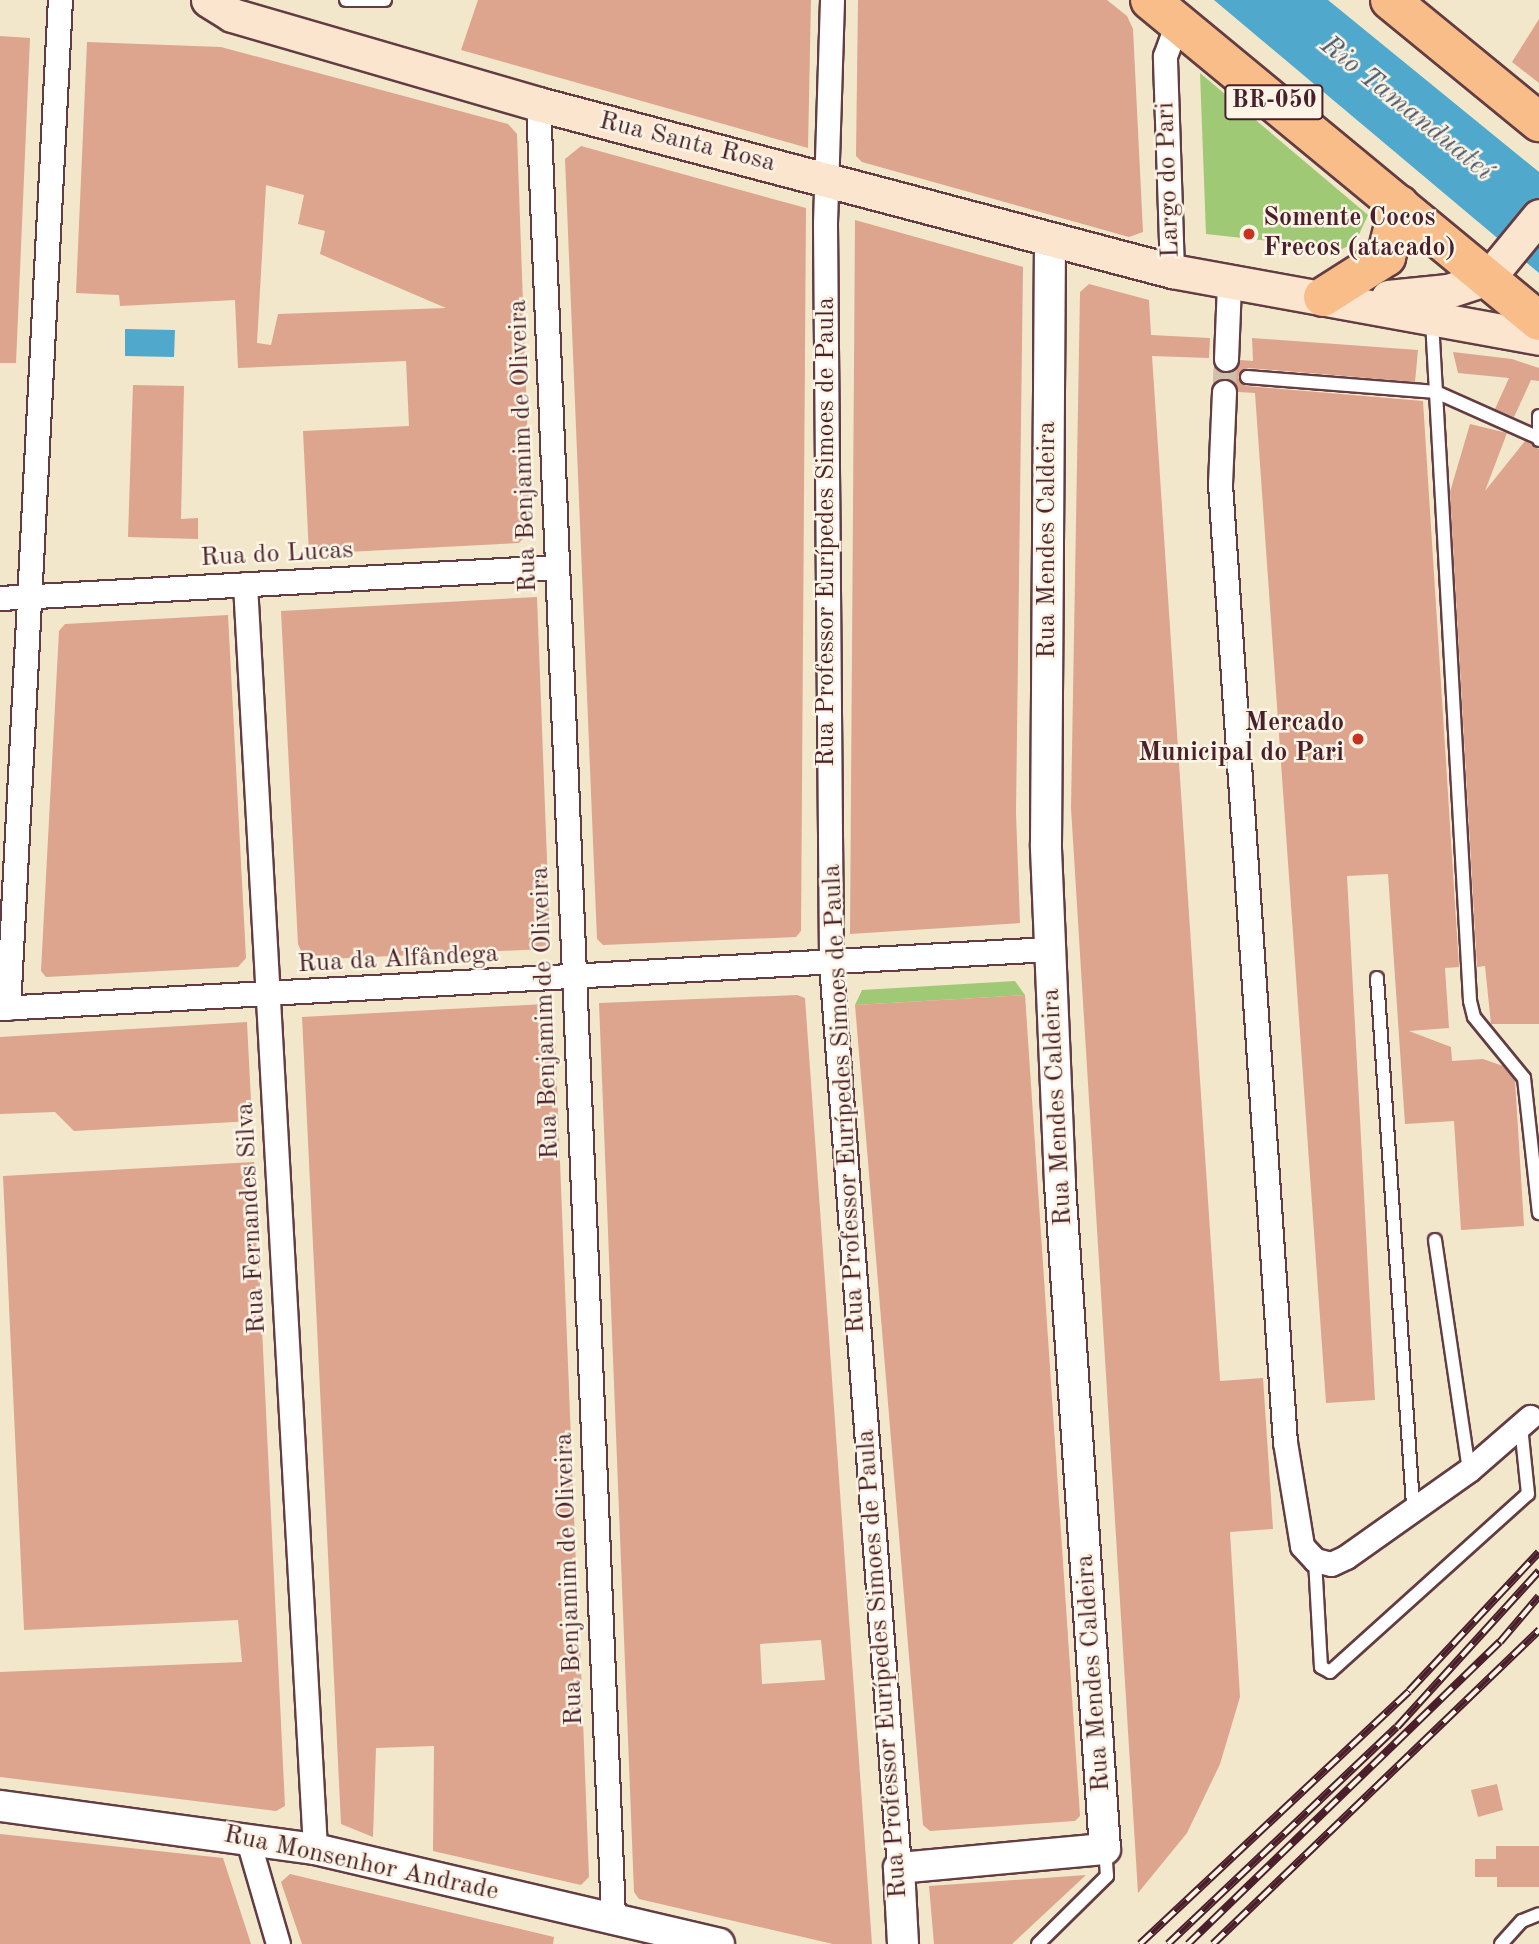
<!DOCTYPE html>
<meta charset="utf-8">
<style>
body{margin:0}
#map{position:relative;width:1539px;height:1944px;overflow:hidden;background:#f2e7cb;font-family:"Old Standard TT",serif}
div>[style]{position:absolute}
.green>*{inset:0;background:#a0c975}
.water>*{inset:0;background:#50a9cd}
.building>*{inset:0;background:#dda48e}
.minor-tunnel>*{height:23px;margin-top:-11.5px;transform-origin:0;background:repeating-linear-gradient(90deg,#d0bfab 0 23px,transparent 0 34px)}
.roads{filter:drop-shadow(2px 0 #633d43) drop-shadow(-2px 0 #633d43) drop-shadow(0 2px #633d43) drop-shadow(0 -2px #633d43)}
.service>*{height:12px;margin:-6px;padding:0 6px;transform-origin:6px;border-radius:6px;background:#fff}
.minor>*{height:23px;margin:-11.5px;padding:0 11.5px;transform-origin:11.5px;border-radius:11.5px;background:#fff}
.tertiary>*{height:30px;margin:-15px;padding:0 15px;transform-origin:15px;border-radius:15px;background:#fff}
.secondary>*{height:33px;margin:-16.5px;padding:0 16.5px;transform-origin:16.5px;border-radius:16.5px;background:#fce5cf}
.trunk>*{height:38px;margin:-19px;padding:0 19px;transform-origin:19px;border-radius:19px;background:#f8bd88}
.rail>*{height:8px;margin-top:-4px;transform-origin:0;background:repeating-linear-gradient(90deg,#fcf5e5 0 16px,#4a1f2b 0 32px);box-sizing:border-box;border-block:2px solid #4a1f2b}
.dots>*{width:19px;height:19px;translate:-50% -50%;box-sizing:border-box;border:4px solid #fcf5e5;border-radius:50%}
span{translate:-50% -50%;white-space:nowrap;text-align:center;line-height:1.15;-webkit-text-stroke:5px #fcf5e5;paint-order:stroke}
.shield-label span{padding:2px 5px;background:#fcf5e5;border:2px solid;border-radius:5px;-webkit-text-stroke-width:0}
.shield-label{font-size:24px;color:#4a1f2b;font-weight:700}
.street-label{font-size:26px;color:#4a1f2b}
.poi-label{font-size:26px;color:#4a1f2b;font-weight:700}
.left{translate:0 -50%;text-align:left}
.right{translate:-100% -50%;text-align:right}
.water-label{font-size:28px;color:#4c566c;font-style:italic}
</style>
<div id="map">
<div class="green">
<i style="clip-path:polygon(1200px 73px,1368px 215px,1355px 243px,1342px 249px,1206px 234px)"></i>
<i style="clip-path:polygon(1015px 981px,1025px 995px,855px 1005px,862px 990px)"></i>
</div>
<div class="water">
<i style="clip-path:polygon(1214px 0,1328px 0,1539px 172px,1539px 273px)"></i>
<i style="clip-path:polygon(125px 329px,175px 330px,174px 357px,125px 356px)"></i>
</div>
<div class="building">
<i style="clip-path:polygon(478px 0,811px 0,808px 148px,461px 50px)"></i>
<i style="clip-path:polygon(858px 0,1107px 0,1127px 16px,1133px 29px,1143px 232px,1129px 237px,862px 162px,856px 156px)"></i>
<i style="clip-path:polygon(1539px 19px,1539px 83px,1512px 62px)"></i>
<i style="clip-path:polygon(0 36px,30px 38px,16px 363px,0 363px)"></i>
<i style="clip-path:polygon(evenodd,87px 42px,221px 47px,508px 124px,517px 134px,531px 530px,519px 543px,309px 554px,303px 431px,409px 426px,406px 361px,238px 368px,235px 300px,120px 306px,119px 295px,76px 293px,87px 42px,266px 185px,304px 195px,298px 224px,325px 231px,320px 254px,446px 308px,278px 314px,271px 345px,257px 343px,266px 185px)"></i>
<i style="clip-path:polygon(581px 146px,806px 208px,801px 931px,796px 937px,603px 945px,597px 939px,565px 159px)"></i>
<i style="clip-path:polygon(855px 220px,1023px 267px,1016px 813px,1020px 923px,850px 934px)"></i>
<i style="clip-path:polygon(1089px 284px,1149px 300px,1151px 335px,1210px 338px,1209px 358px,1152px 356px,1220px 1381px,1263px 1378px,1273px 1529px,1230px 1532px,1240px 1697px,1220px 1764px,1187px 1833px,1138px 1893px,1071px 808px,1080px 292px)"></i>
<i style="clip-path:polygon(1252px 338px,1418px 350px,1415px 382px,1248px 368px,1238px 377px,1246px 386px,1423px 401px,1459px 967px,1445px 968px,1449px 1028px,1409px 1031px,1451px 1047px,1452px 1061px,1483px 1059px,1503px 1066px,1515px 1080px,1524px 1226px,1461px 1230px,1454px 1121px,1405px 1124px,1388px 874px,1347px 876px,1375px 1400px,1326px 1403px,1255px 393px,1238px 392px,1225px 378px,1213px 383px,1214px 366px,1226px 373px,1240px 360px,1253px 361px)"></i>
<i style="clip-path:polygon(1453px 352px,1512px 359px,1539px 368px,1539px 381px,1531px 380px,1514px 417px,1495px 409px,1509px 378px,1458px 373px)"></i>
<i style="clip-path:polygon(133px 385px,184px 386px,181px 519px,198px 518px,198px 539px,128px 537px)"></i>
<i style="clip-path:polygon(1470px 424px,1507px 433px,1485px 491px,1525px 441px,1539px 449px,1539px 1024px,1491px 1024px,1485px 966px,1477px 967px,1450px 492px)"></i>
<i style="clip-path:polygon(537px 597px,550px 939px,544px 949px,305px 960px,298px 944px,281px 611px)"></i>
<i style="clip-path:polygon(228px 615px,246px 958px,238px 967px,46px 977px,41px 971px,59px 631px,65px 624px)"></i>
<i style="clip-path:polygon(evenodd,797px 995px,805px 998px,872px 1944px,833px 1944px,639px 1899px,634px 1892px,599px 1003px,797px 995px,821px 1640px,825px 1680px,762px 1684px,760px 1644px,821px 1640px)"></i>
<i style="clip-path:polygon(1025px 995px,1080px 1816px,1075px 1821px,930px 1831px,923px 1825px,855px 1005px)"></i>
<i style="clip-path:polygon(545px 1004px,554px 1011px,562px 1212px,576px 1567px,560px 1566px,563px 1640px,580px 1641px,589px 1877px,581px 1885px,433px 1851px,434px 1746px,376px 1748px,373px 1837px,341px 1824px,302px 1017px)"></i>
<i style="clip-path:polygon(247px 1022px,252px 1121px,74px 1131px,55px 1112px,0 1114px,0 1037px)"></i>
<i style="clip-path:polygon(254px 1162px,285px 1806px,276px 1811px,0 1777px,0 1672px,242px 1662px,238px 1620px,24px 1630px,3px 1176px)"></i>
<i style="clip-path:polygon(1497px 1784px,1503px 1810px,1478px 1817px,1471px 1790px)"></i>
<i style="clip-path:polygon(0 1834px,223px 1858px,251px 1944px,0 1944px)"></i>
<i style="clip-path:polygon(1496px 1846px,1539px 1846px,1539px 1887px,1497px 1887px,1497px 1877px,1475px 1877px,1475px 1859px,1496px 1859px)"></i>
<i style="clip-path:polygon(290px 1874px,554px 1937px,553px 1944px,302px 1944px,281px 1882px)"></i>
<i style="clip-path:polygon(1086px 1875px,1012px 1944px,934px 1944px,929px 1886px)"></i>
</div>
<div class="minor-tunnel">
<i style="left:1224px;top:392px;width:33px;rotate:-87deg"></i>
</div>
<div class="roads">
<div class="service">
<i style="left:346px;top:0;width:39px"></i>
<i style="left:1432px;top:321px;width:681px;rotate:86.8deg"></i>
<i style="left:1470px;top:1001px;width:16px;rotate:76deg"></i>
<i style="left:1474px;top:1017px;width:79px;rotate:50.7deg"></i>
<i style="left:1524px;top:1078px;width:136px;rotate:83.7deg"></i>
<i style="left:1247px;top:377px;width:190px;rotate:4.5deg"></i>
<i style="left:1436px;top:392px;width:111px;rotate:24deg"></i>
<i style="left:1539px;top:416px;width:24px;rotate:90deg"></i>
<i style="left:1377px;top:978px;width:528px;rotate:86.09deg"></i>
<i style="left:1435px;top:1240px;width:232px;rotate:81.6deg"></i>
<i style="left:1315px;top:1560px;width:107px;rotate:86.8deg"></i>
<i style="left:1321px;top:1667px;width:10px;rotate:29deg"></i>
<i style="left:1330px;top:1672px;width:266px;rotate:-42deg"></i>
<i style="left:1528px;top:1494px;width:68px;rotate:-95.9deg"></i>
<i style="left:1038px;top:1944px;width:97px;rotate:-44.6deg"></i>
<i style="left:1107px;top:1876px;width:27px;rotate:-94deg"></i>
<i style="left:1501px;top:1944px;width:31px;rotate:-48deg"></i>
<i style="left:1522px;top:1921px;width:18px;rotate:-22deg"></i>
</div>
<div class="minor">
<i style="left:832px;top:0;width:224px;rotate:91.8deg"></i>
<i style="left:825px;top:224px;width:739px;rotate:89.53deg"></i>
<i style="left:831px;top:963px;width:908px;rotate:85.7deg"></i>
<i style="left:538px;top:104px;width:1817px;rotate:87.63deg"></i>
<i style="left:1172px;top:271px;width:215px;rotate:-91.9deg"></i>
<i style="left:1165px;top:56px;width:35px;rotate:-70deg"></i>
<i style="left:1226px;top:359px;width:76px;rotate:-87.7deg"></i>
<i style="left:1224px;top:392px;width:92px;rotate:92.5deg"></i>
<i style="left:1220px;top:484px;width:960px;rotate:86.12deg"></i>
<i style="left:1285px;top:1442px;width:105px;rotate:80.7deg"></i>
<i style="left:1302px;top:1546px;width:19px;rotate:47deg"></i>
<i style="left:1315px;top:1560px;width:16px;rotate:14deg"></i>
<i style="left:1331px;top:1564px;width:17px;rotate:-25deg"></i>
<i style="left:1346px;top:1557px;width:151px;rotate:-35.3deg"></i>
<i style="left:1469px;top:1470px;width:81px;rotate:-41deg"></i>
<i style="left:245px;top:584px;width:1267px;rotate:86.83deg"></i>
<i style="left:0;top:598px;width:558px;rotate:-3.19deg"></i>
<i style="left:0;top:1008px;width:1052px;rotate:-3.22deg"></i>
<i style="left:8px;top:1008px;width:1009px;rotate:-87.05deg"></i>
<i style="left:247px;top:1837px;width:111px;rotate:73.8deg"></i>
</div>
<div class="tertiary">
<i style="left:0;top:1806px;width:318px;rotate:7.8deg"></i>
<i style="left:315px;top:1849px;width:415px;rotate:13.2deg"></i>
<i style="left:903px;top:1944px;width:76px;rotate:-93deg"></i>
<i style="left:899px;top:1868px;width:207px;rotate:-5.3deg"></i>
<i style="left:1105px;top:1849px;width:668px;rotate:-93.87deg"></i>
<i style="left:1060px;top:1183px;width:339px;rotate:-92.4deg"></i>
<i style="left:1046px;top:844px;width:606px;rotate:-89.62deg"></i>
</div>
<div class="secondary">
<i style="left:208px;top:0;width:28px;rotate:32deg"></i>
<i style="left:232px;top:15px;width:319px;rotate:16.2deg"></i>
<i style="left:538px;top:104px;width:656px;rotate:14.76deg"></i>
<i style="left:1172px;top:271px;width:373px;rotate:10.3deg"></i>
<i style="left:1388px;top:297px;width:60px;rotate:-5.7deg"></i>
<i style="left:1448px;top:291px;width:42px;rotate:-18deg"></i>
<i style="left:1488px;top:278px;width:80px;rotate:-50.6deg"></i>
</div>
<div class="trunk">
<i style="left:1150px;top:0;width:504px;rotate:39.53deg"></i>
<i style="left:1390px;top:0;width:193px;rotate:39.3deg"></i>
<i style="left:1323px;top:297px;width:75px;rotate:-32.4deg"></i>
<i style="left:1386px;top:257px;width:54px;rotate:-76deg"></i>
</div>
</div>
<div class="rail">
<i style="left:1140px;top:1944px;width:369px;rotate:-43.2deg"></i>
<i style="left:1409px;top:1691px;width:190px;rotate:-46.9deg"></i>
<i style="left:1168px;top:1944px;width:315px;rotate:-43.5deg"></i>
<i style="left:1397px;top:1727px;width:211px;rotate:-47.7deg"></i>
<i style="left:1188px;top:1944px;width:434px;rotate:-44.1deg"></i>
<i style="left:1500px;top:1642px;width:60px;rotate:-49.7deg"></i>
<i style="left:1213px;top:1944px;width:453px;rotate:-43.9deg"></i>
</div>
<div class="dots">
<i style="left:1249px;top:234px;background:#c8321e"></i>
<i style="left:1358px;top:739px;background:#c8321e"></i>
</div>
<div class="shield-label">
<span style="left:1274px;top:102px">BR-050</span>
</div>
<div class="street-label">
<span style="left:687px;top:143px;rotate:14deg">Rua Santa Rosa</span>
<span style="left:1169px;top:180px;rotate:-92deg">Largo do Pari</span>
<span style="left:524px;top:446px;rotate:-92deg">Rua Benjamim de Oliveira</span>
<span style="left:827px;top:532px;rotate:-90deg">Rua Professor Eurípedes Simoes de Paula</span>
<span style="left:1048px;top:540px;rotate:-90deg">Rua Mendes Caldeira</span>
<span style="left:277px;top:555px;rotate:-3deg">Rua do Lucas</span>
<span style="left:398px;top:960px;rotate:-3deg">Rua da Alfândega</span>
<span style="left:546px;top:1013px;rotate:-92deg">Rua Benjamim de Oliveira</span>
<span style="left:845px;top:1099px;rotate:-93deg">Rua Professor Eurípedes Simoes de Paula</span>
<span style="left:1058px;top:1107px;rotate:-93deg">Rua Mendes Caldeira</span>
<span style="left:252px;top:1218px;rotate:-93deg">Rua Fernandes Silva</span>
<span style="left:570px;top:1579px;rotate:-92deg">Rua Benjamim de Oliveira</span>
<span style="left:883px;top:1664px;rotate:-94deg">Rua Professor Eurípedes Simoes de Paula</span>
<span style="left:1094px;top:1673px;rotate:-94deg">Rua Mendes Caldeira</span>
<span style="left:361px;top:1864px;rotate:12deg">Rua Monsenhor Andrade</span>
</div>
<div class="poi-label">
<span class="left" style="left:1263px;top:234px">Somente Cocos<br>Frecos (atacado)</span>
<span class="right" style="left:1344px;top:739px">Mercado<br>Municipal do Pari</span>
</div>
<div class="water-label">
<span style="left:1406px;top:109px;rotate:39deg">Rio Tamanduateí</span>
</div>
</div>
